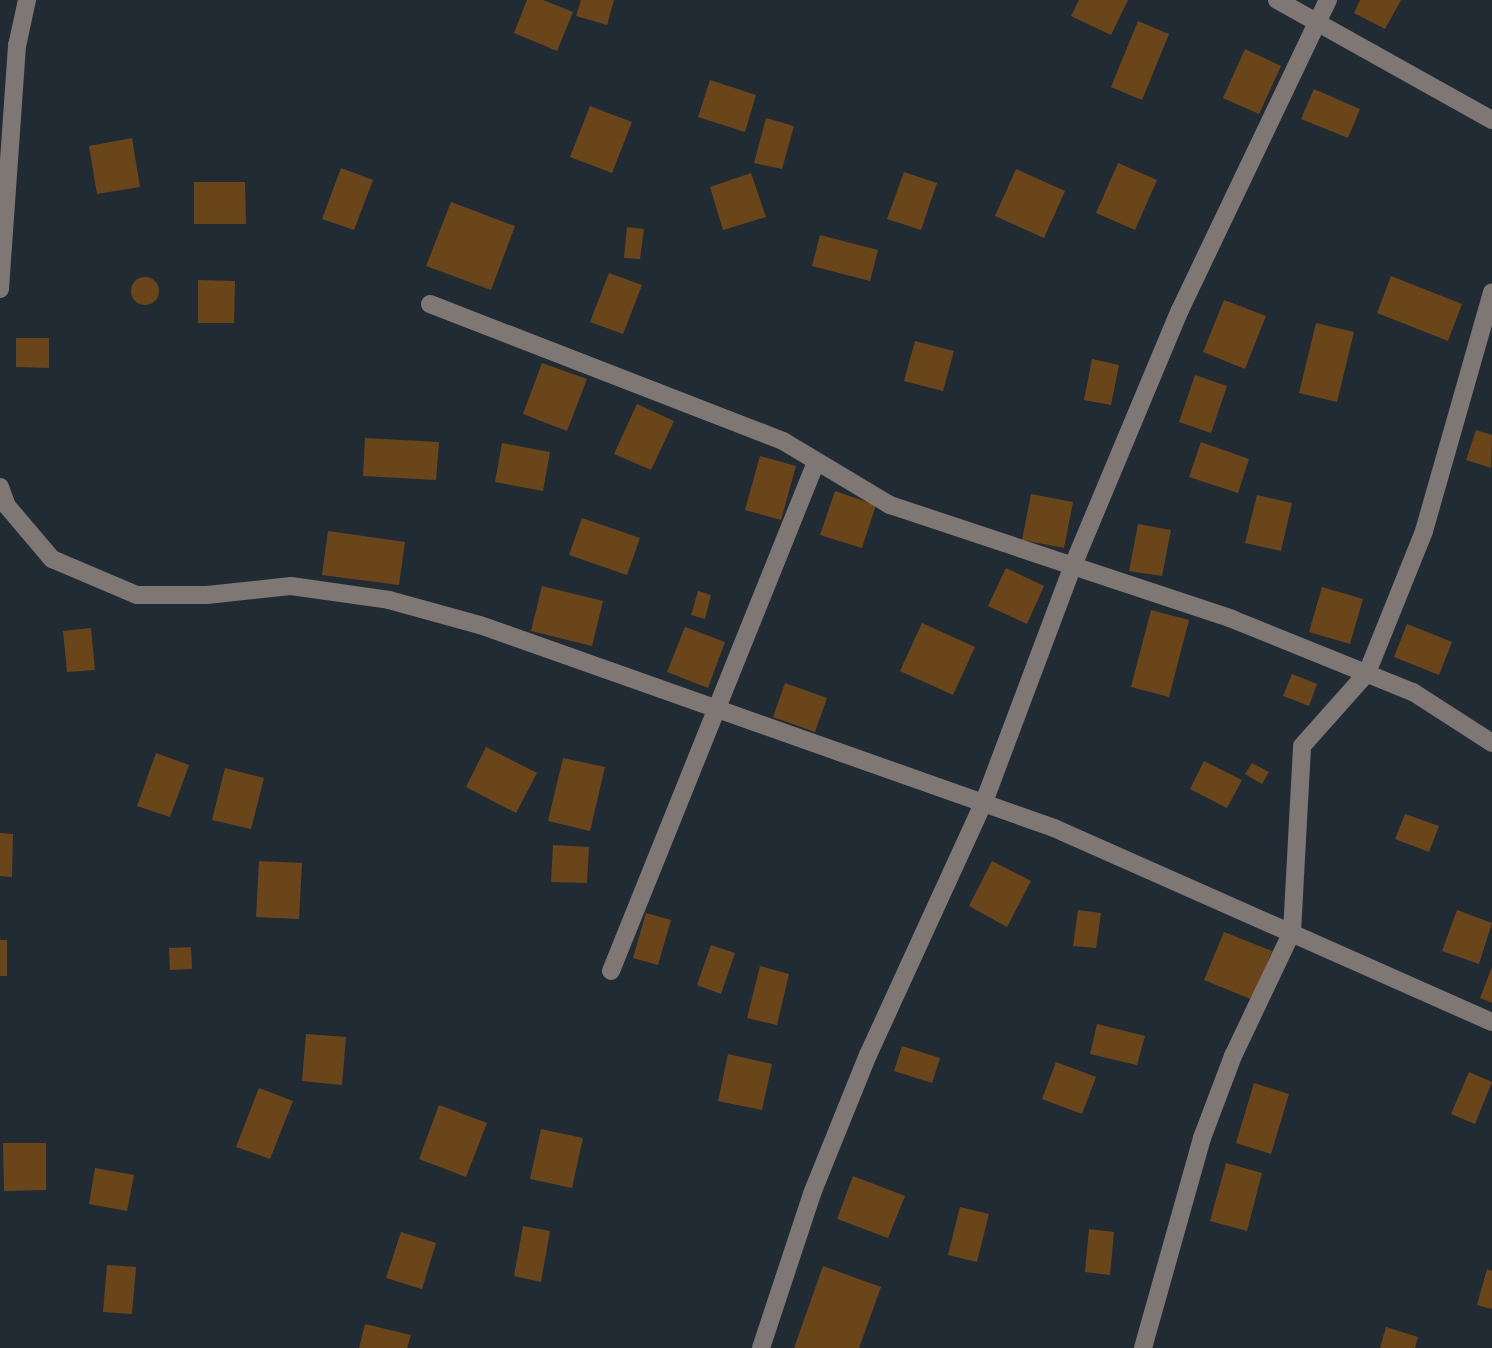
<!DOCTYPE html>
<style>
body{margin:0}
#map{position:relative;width:1492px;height:1348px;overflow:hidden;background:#202b34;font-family:"Source Serif 4",serif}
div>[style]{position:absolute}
.building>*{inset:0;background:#6b451a}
.round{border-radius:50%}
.minor>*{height:18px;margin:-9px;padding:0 9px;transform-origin:9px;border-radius:9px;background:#7e7774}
span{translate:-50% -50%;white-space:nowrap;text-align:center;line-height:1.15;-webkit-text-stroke:6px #0e1317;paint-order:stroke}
</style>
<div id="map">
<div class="building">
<i style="clip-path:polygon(527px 0,543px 0,573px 12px,557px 51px,514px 33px)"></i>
<i style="clip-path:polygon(581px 0,614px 0,607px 25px,576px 16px)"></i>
<i style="clip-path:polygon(1079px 0,1128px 0,1111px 35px,1071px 16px)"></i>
<i style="clip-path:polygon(1360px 0,1401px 0,1385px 29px,1354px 13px)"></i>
<i style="clip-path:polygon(1138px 21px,1169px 34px,1142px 100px,1111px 87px)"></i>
<i style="clip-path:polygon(1245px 49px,1281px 66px,1259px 114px,1223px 98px)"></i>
<i style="clip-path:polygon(710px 80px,756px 95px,745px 132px,698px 117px)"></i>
<i style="clip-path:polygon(1314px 89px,1360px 109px,1348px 138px,1301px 119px)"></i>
<i style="clip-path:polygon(590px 106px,632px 122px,612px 173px,570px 157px)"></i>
<i style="clip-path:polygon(766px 118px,794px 126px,782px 169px,754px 163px)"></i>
<i style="clip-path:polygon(132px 138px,140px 187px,97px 194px,89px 146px)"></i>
<i style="clip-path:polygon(1118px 163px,1157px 180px,1135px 230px,1096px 213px)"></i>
<i style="clip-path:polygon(341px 168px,373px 180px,354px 230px,322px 219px)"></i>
<i style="clip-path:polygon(1016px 169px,1065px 191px,1044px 238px,995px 216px)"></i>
<i style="clip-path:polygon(904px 172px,937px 183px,921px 230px,887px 219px)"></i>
<i style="clip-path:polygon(751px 173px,766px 217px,723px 230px,710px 187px)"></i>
<i style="clip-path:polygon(194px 182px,245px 182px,246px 224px,194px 224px)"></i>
<i style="clip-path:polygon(451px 202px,515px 226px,491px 290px,426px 266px)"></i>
<i style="clip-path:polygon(627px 227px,644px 229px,640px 259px,624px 258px)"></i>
<i style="clip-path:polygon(820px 235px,878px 250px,870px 281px,812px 266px)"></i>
<i style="clip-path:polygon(609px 273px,642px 285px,623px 334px,590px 322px)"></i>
<i style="clip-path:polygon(1391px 276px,1462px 304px,1448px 341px,1377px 313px)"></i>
<i class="round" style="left:131px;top:277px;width:28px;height:28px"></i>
<i style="clip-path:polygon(198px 280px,235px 281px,234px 323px,198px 323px)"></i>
<i style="clip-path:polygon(1224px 300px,1266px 316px,1245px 369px,1203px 352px)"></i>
<i style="clip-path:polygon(1316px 323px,1354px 332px,1337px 402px,1299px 393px)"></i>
<i style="clip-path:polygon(16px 338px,49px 338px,49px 368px,16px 367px)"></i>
<i style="clip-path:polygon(915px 341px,954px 351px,943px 391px,904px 381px)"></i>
<i style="clip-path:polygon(1092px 359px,1119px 365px,1111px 405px,1084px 400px)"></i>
<i style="clip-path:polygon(542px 363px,587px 379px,567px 431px,523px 414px)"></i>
<i style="clip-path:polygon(1195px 375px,1227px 386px,1211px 433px,1179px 422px)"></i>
<i style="clip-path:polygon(637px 404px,674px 421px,651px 470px,614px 454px)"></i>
<i style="clip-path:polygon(1476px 430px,1492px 435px,1491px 468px,1466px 460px)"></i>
<i style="clip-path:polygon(365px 438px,439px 442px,436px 480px,363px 476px)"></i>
<i style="clip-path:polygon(1201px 442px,1249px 459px,1238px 493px,1189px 477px)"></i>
<i style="clip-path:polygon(502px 443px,550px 452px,543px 491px,495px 482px)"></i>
<i style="clip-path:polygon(760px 456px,796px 466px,781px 520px,745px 510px)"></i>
<i style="clip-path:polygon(835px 491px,876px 505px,862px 548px,820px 535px)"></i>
<i style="clip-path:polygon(1031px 494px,1073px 502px,1064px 548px,1022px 540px)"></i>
<i style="clip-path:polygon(1257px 495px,1292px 503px,1281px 551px,1245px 543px)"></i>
<i style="clip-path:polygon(582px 518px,640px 538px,627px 575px,569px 555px)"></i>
<i style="clip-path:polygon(1138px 524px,1171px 530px,1162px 576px,1129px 571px)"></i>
<i style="clip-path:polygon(328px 531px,405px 542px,399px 585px,322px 575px)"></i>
<i style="clip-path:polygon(1006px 568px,1044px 586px,1027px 624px,988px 606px)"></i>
<i style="clip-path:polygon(542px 586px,603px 601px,592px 646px,531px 631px)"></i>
<i style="clip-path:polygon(1322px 587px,1363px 599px,1350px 644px,1309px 632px)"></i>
<i style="clip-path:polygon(698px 591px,711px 595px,705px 619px,691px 615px)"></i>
<i style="clip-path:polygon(1151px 610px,1189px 620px,1169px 697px,1131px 687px)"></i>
<i style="clip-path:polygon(922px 623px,975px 647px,953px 695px,900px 671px)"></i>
<i style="clip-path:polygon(1407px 624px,1452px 642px,1439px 675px,1394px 657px)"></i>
<i style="clip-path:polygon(685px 627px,725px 642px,708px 688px,667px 672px)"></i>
<i style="clip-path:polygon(91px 628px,95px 670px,67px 672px,63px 631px)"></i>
<i style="clip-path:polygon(1292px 674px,1317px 684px,1309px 706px,1283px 696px)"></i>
<i style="clip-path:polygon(785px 683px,827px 698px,815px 732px,773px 717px)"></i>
<i style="clip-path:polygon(486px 747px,537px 773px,516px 813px,466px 787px)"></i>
<i style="clip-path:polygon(156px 753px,189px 765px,170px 817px,137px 806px)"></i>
<i style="clip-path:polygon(563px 758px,605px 767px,590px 831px,548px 821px)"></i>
<i style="clip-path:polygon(1204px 761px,1242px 780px,1227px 808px,1190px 789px)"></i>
<i style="clip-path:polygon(1252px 763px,1269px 772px,1262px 784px,1245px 774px)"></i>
<i style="clip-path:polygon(225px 768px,264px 778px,251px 829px,212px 820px)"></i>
<i style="clip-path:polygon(1405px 814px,1439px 826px,1429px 852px,1395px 839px)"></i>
<i style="clip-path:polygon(0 833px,13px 834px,12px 877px,0 876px)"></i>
<i style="clip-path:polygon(553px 845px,589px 847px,587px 883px,551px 882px)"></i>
<i style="clip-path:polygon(259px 861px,302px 863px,299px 919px,256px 917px)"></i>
<i style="clip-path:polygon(992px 861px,1031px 881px,1007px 927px,969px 906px)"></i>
<i style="clip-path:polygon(1078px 910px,1101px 913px,1096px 948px,1073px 946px)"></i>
<i style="clip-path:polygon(1457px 910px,1492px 923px,1479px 964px,1442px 951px)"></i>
<i style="clip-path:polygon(646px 913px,671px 920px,658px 965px,633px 958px)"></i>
<i style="clip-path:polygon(1224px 932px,1272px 951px,1253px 1000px,1204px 980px)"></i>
<i style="clip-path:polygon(0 940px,7px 940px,7px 976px,0 976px)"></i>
<i style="clip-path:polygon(711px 945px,735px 953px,721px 994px,697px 985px)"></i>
<i style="clip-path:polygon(191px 947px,192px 969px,170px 970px,169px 948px)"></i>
<i style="clip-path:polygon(760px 966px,789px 974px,777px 1025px,747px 1018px)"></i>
<i style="clip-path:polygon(1492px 967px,1492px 1003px,1480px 998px)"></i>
<i style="clip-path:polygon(1097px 1024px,1145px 1036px,1137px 1065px,1090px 1054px)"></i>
<i style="clip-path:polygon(306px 1034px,346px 1037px,342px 1085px,302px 1081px)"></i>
<i style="clip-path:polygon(902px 1046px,940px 1058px,932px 1083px,894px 1071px)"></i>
<i style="clip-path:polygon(728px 1054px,772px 1064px,762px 1110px,718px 1101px)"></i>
<i style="clip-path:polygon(1056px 1062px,1096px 1077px,1082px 1114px,1042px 1099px)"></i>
<i style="clip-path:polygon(1469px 1072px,1492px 1082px,1475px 1124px,1451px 1114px)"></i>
<i style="clip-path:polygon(1254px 1083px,1289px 1094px,1271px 1154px,1236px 1143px)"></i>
<i style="clip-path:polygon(259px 1088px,293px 1101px,270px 1159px,236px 1147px)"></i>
<i style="clip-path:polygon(439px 1105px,487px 1123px,466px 1177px,419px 1159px)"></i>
<i style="clip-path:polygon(541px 1129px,583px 1138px,572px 1188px,530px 1179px)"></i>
<i style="clip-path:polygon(3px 1143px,46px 1143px,46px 1190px,4px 1191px)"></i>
<i style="clip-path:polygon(1226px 1163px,1262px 1173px,1247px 1231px,1210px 1221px)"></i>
<i style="clip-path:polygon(95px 1168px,134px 1175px,127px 1211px,89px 1204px)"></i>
<i style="clip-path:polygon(853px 1176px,905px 1196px,888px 1238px,837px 1219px)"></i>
<i style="clip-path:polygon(960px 1207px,989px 1214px,977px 1262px,948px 1255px)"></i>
<i style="clip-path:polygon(523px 1226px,550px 1231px,541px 1282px,514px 1276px)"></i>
<i style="clip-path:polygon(1089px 1229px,1114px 1232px,1110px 1275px,1085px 1272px)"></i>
<i style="clip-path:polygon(401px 1232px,436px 1243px,422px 1289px,386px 1278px)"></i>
<i style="clip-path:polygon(107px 1265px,136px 1267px,132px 1314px,103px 1312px)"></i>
<i style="clip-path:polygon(823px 1266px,881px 1287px,859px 1348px,794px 1348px)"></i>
<i style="clip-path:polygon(1487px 1269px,1492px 1271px,1492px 1309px,1477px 1305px)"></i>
<i style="clip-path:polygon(365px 1324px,411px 1335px,407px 1348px,359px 1348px)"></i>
<i style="clip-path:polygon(1386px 1327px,1418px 1337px,1415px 1348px,1380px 1348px)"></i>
</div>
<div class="minor">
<i style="left:1277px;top:0;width:246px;rotate:29.2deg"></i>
<i style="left:0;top:289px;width:244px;rotate:-86deg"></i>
<i style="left:17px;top:46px;width:47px;rotate:-77.7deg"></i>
<i style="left:430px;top:304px;width:379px;rotate:21.2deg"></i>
<i style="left:783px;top:441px;width:125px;rotate:30.9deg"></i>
<i style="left:890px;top:505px;width:360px;rotate:18.4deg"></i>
<i style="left:1232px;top:619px;width:195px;rotate:22deg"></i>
<i style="left:1413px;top:692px;width:94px;rotate:32.8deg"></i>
<i style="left:0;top:487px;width:20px;rotate:70deg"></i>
<i style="left:7px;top:506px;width:70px;rotate:49.7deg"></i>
<i style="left:52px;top:559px;width:92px;rotate:23deg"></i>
<i style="left:137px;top:595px;width:70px"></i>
<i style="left:207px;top:595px;width:84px;rotate:-6.1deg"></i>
<i style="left:291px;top:586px;width:99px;rotate:8.1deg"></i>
<i style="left:389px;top:600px;width:94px;rotate:15.4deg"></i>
<i style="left:480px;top:625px;width:609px;rotate:19.48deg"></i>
<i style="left:1054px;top:828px;width:479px;rotate:23.9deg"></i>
<i style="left:611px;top:971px;width:549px;rotate:-68.06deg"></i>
<i style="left:761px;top:1348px;width:165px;rotate:-71.7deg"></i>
<i style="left:813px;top:1191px;width:147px;rotate:-68deg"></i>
<i style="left:868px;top:1055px;width:278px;rotate:-65.4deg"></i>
<i style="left:984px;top:802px;width:255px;rotate:-69.4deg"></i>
<i style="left:1074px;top:563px;width:274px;rotate:-67.3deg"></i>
<i style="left:1180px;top:310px;width:344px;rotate:-64.5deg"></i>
<i style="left:1143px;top:1348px;width:218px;rotate:-74.3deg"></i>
<i style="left:1202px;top:1138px;width:88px;rotate:-69.3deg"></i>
<i style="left:1233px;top:1056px;width:137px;rotate:-64.6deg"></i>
<i style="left:1292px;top:932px;width:186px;rotate:-86.9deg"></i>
<i style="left:1302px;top:746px;width:98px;rotate:-48.3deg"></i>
<i style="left:1367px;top:673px;width:153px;rotate:-68.1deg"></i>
<i style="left:1424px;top:531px;width:248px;rotate:-74.1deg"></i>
</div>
</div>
